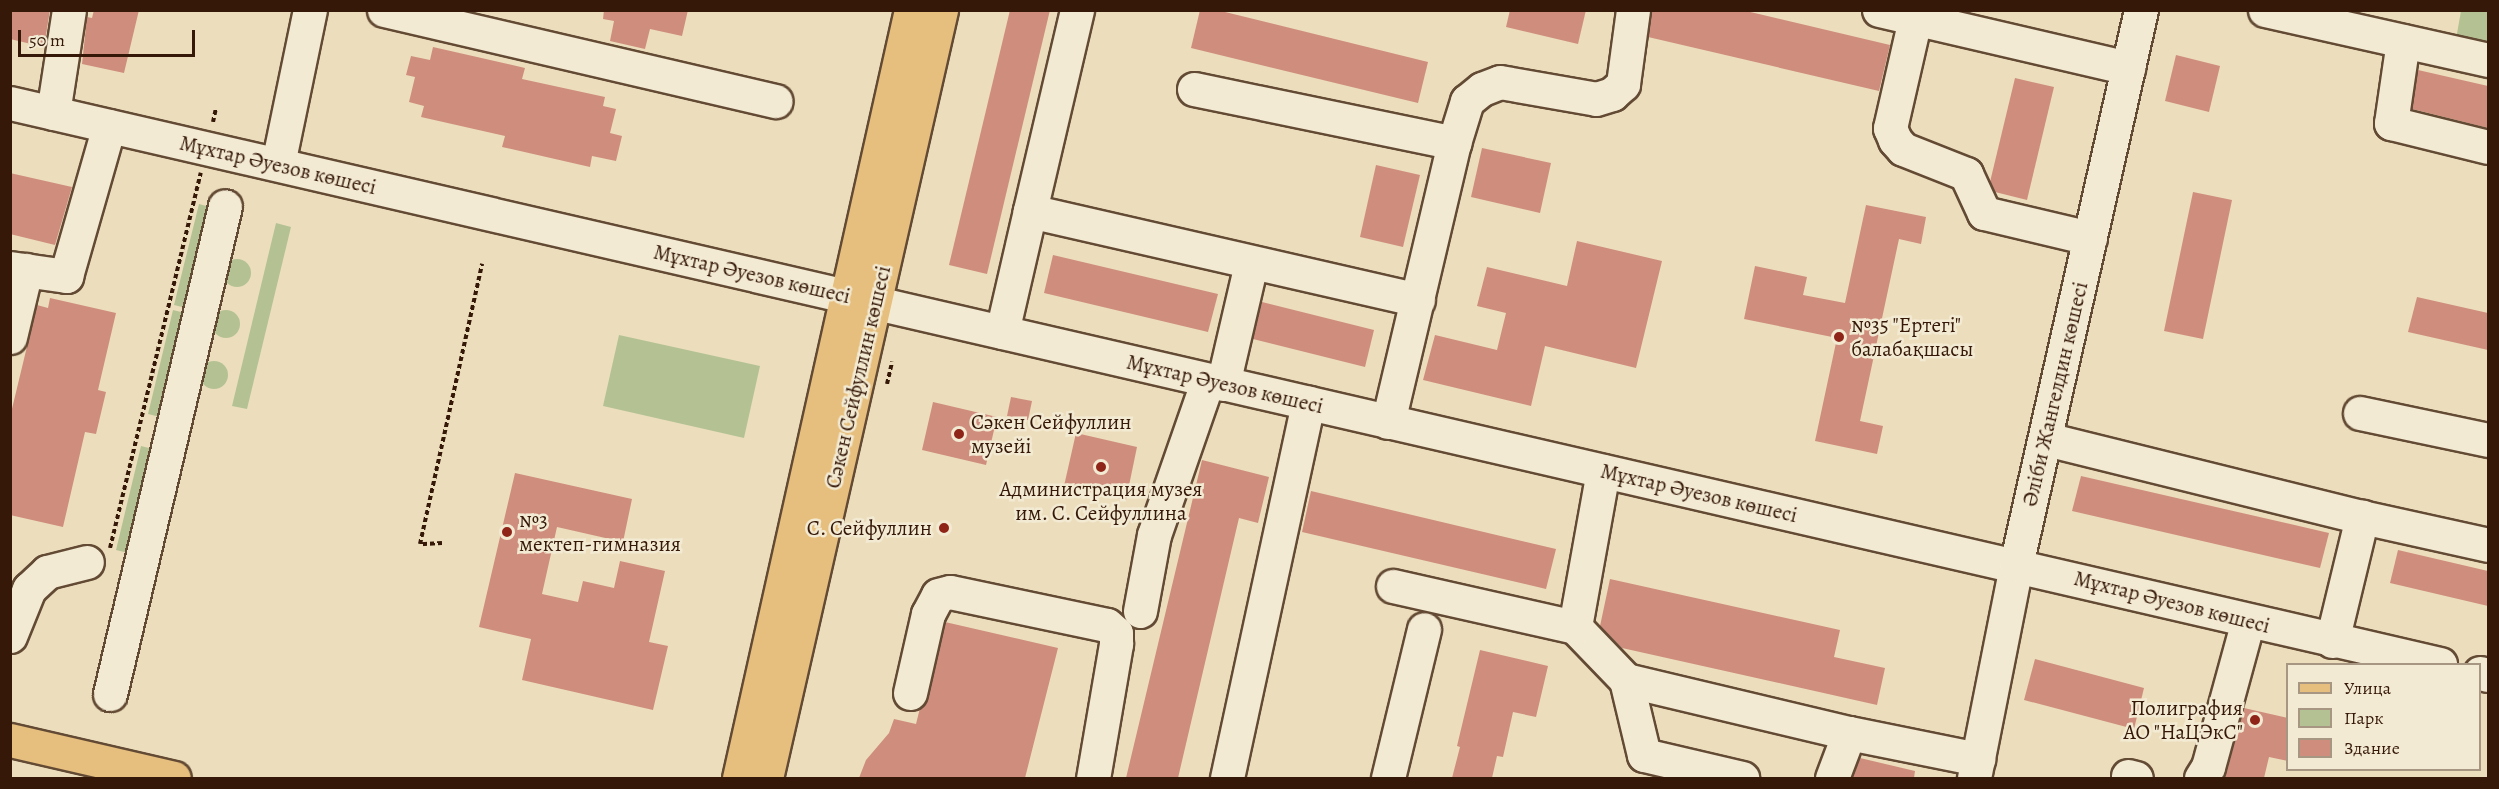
<!DOCTYPE html>
<meta charset="utf-8">
<style>
body{margin:0}
#map{position:relative;width:2499px;height:789px;overflow:hidden;background:#ecdebc;font-family:Alegreya,serif}
div>[style]{position:absolute}
.green>*{inset:0;background:#b4c293}
.round{border-radius:50%}
.building>*{inset:0;background:#cf8e7d}
.path>*{height:4px;margin-top:-2px;transform-origin:0;background:repeating-linear-gradient(90deg,#351807 0 4.5px,transparent 0 7.5px)}
.roads{filter:drop-shadow(2px 0 #634a34) drop-shadow(-2px 0 #634a34) drop-shadow(0 2px #634a34) drop-shadow(0 -2px #634a34)}
.minor>*{height:33px;margin:-16.5px;padding:0 16.5px;transform-origin:16.5px;border-radius:16.5px;background:#f3ead3}
.major>*{height:33px;margin:-16.5px;padding:0 16.5px;transform-origin:16.5px;border-radius:16.5px;background:#e6bf7e}
.dots>*{width:16px;height:16px;translate:-50% -50%;box-sizing:border-box;border:3px solid #f3ead3;border-radius:50%}
span{translate:-50% -50%;white-space:nowrap;text-align:center;line-height:1.15;-webkit-text-stroke:5px #f3ead3;paint-order:stroke}
.street-label{font-size:21px;color:#351807}
.poi-label{font-size:21px;color:#351807}
.left{translate:0 -50%;text-align:left}
.right{translate:-100% -50%;text-align:right}
.frame{position:absolute;inset:0;border:12px solid #351807;pointer-events:none}
.legend{position:absolute;left:2286px;top:663px;width:195px;height:108px;box-sizing:border-box;background:#f3ead3;border:2px solid #a79681;margin:0;padding:8px 10px;list-style:none;font-size:18px;color:#351807}
.legend li{display:flex;align-items:center;gap:12px;height:30px}
.legend b{width:30px;border:2px solid #a79681}
.scale{position:absolute;left:18px;top:30px;width:177px;height:27px;box-sizing:border-box;border:3px solid #351807;border-top:0;padding-left:8px;font-size:18px;line-height:21px;white-space:nowrap;color:#351807;-webkit-text-stroke:4px #f3ead3;paint-order:stroke}
</style>
<div id="map">
<div class="green">
<i style="clip-path:polygon(2461px 11px,2488px 11px,2488px 47px,2456px 39px)"></i>
<i style="clip-path:polygon(199px 204px,214px 208px,190px 309px,174px 305px)"></i>
<i style="clip-path:polygon(276px 223px,291px 227px,247px 409px,232px 406px)"></i>
<i class="round" style="left:223px;top:259px;width:28px;height:28px"></i>
<i class="round" style="left:212px;top:310px;width:28px;height:28px"></i>
<i style="clip-path:polygon(173px 310px,189px 314px,164px 418px,148px 414px)"></i>
<i style="clip-path:polygon(619px 335px,760px 366px,744px 438px,603px 406px)"></i>
<i class="round" style="left:200px;top:361px;width:28px;height:28px"></i>
<i style="clip-path:polygon(141px 446px,157px 450px,132px 554px,116px 550px)"></i>
</div>
<div class="building">
<i style="clip-path:polygon(10px 10px,50px 10px,44px 47px,10px 39px)"></i>
<i style="clip-path:polygon(94px 10px,139px 10px,124px 73px,82px 64px,87px 17px,92px 18px)"></i>
<i style="clip-path:polygon(604px 10px,688px 10px,682px 36px,650px 29px,645px 49px,610px 41px,614px 21px,603px 19px)"></i>
<i style="clip-path:polygon(1010px 10px,1050px 10px,987px 274px,949px 265px)"></i>
<i style="clip-path:polygon(1200px 10px,1217px 10px,1428px 62px,1418px 103px,1191px 48px)"></i>
<i style="clip-path:polygon(1510px 10px,1586px 10px,1578px 44px,1506px 27px)"></i>
<i style="clip-path:polygon(1651px 10px,1742px 10px,1890px 45px,1879px 91px,1648px 37px)"></i>
<i style="clip-path:polygon(433px 47px,525px 68px,522px 79px,605px 97px,603px 106px,616px 109px,610px 133px,622px 136px,616px 161px,592px 156px,590px 167px,502px 147px,505px 136px,421px 117px,424px 106px,409px 102px,415px 77px,406px 75px,411px 56px,430px 60px)"></i>
<i style="clip-path:polygon(2176px 55px,2220px 66px,2209px 112px,2165px 101px)"></i>
<i style="clip-path:polygon(2418px 70px,2488px 86px,2488px 128px,2412px 109px)"></i>
<i style="clip-path:polygon(2015px 78px,2054px 87px,2027px 200px,1995px 192px,1990px 182px)"></i>
<i style="clip-path:polygon(1482px 148px,1551px 163px,1540px 213px,1471px 197px)"></i>
<i style="clip-path:polygon(1376px 165px,1420px 175px,1403px 247px,1360px 237px)"></i>
<i style="clip-path:polygon(10px 173px,72px 187px,55px 245px,10px 234px)"></i>
<i style="clip-path:polygon(2193px 192px,2232px 200px,2203px 339px,2164px 331px)"></i>
<i style="clip-path:polygon(1866px 205px,1926px 217px,1921px 244px,1899px 239px,1860px 421px,1883px 426px,1877px 454px,1815px 441px,1837px 338px,1744px 319px,1755px 266px,1807px 277px,1803px 295px,1845px 303px)"></i>
<i style="clip-path:polygon(1577px 241px,1662px 261px,1636px 368px,1545px 346px,1531px 406px,1423px 380px,1435px 335px,1497px 350px,1506px 313px,1477px 306px,1487px 267px,1567px 286px)"></i>
<i style="clip-path:polygon(1053px 255px,1218px 294px,1208px 332px,1044px 293px)"></i>
<i style="clip-path:polygon(2417px 297px,2488px 313px,2488px 350px,2408px 332px)"></i>
<i style="clip-path:polygon(50px 298px,116px 313px,98px 390px,106px 392px,96px 434px,85px 432px,63px 527px,10px 515px,10px 417px,37px 305px,48px 308px)"></i>
<i style="clip-path:polygon(1262px 302px,1374px 330px,1365px 367px,1253px 339px)"></i>
<i style="clip-path:polygon(1011px 397px,1032px 401px,1028px 420px,1007px 416px)"></i>
<i style="clip-path:polygon(933px 402px,997px 417px,986px 465px,922px 450px)"></i>
<i style="clip-path:polygon(1076px 433px,1137px 447px,1126px 500px,1064px 486px)"></i>
<i style="clip-path:polygon(1202px 460px,1269px 477px,1258px 523px,1239px 518px,1178px 778px,1126px 778px)"></i>
<i style="clip-path:polygon(515px 473px,632px 499px,623px 542px,557px 527px,542px 594px,578px 602px,583px 581px,614px 588px,620px 561px,665px 571px,649px 642px,668px 646px,653px 710px,522px 680px,531px 639px,479px 627px)"></i>
<i style="clip-path:polygon(2081px 476px,2329px 533px,2320px 568px,2072px 511px)"></i>
<i style="clip-path:polygon(1311px 491px,1556px 549px,1546px 589px,1302px 532px)"></i>
<i style="clip-path:polygon(2398px 550px,2488px 571px,2488px 606px,2390px 583px)"></i>
<i style="clip-path:polygon(1610px 579px,1840px 630px,1834px 657px,1885px 668px,1877px 705px,1622px 648px,1600px 626px)"></i>
<i style="clip-path:polygon(945px 622px,1058px 648px,1025px 778px,859px 778px,866px 760px,889px 733px,894px 719px,916px 724px,920px 708px,928px 697px)"></i>
<i style="clip-path:polygon(1480px 650px,1548px 666px,1536px 717px,1513px 712px,1503px 757px,1497px 756px,1492px 778px,1452px 778px,1460px 747px,1457px 746px)"></i>
<i style="clip-path:polygon(2035px 659px,2144px 688px,2134px 729px,2024px 700px)"></i>
<i style="clip-path:polygon(2244px 708px,2288px 718px,2288px 761px,2269px 757px,2264px 778px,2225px 778px)"></i>
<i style="clip-path:polygon(1860px 758px,1915px 771px,1914px 778px,1852px 778px)"></i>
</div>
<div class="path">
<i style="left:213px;top:122px;width:14px;rotate:-78deg"></i>
<i style="left:887px;top:384px;width:23px;rotate:-77deg"></i>
<i style="left:442px;top:543px;width:22px;rotate:177deg"></i>
<i style="left:420px;top:544px;width:287px;rotate:-77.5deg"></i>
<i style="left:110px;top:548px;width:386px;rotate:-76.4deg"></i>
</div>
<div class="roads">
<div class="minor">
<i style="left:384px;top:10px;width:402px;rotate:13.1deg"></i>
<i style="left:1077px;top:10px;width:206px;rotate:103.2deg"></i>
<i style="left:1030px;top:211px;width:398px;rotate:12.9deg"></i>
<i style="left:1879px;top:10px;width:256px;rotate:13.1deg"></i>
<i style="left:2265px;top:10px;width:229px;rotate:12.6deg"></i>
<i style="left:1915px;top:19px;width:112px;rotate:102.9deg"></i>
<i style="left:1890px;top:128px;width:13px;rotate:67deg"></i>
<i style="left:1895px;top:140px;width:12px;rotate:48deg"></i>
<i style="left:1903px;top:149px;width:68px;rotate:21.6deg"></i>
<i style="left:1966px;top:174px;width:43px;rotate:65.2deg"></i>
<i style="left:1984px;top:213px;width:109px;rotate:13.3deg"></i>
<i style="left:2403px;top:41px;width:83px;rotate:98.3deg"></i>
<i style="left:2391px;top:123px;width:100px;rotate:13.9deg"></i>
<i style="left:1194px;top:89px;width:266px;rotate:11.7deg"></i>
<i style="left:10px;top:103px;width:2494px;rotate:13deg"></i>
<i style="left:53px;top:113px;width:104px;rotate:-81.2deg"></i>
<i style="left:278px;top:164px;width:157px;rotate:-78.3deg"></i>
<i style="left:10px;top:268px;width:57px;rotate:8.1deg"></i>
<i style="left:66px;top:276px;width:156px;rotate:-74deg"></i>
<i style="left:1002px;top:332px;width:124px;rotate:-77deg"></i>
<i style="left:10px;top:337px;width:69px;rotate:-76.6deg"></i>
<i style="left:1223px;top:384px;width:123px;rotate:-76.9deg"></i>
<i style="left:2360px;top:413px;width:131px;rotate:11.9deg"></i>
<i style="left:1388px;top:422px;width:287px;rotate:-76.7deg"></i>
<i style="left:1454px;top:143px;width:44px;rotate:-72.8deg"></i>
<i style="left:1467px;top:101px;width:19px;rotate:-39deg"></i>
<i style="left:1482px;top:89px;width:19px;rotate:-21deg"></i>
<i style="left:1500px;top:82px;width:97px;rotate:10deg"></i>
<i style="left:1596px;top:99px;width:17px;rotate:-17deg"></i>
<i style="left:1612px;top:94px;width:15px;rotate:-42deg"></i>
<i style="left:1623px;top:84px;width:75px;rotate:-82.3deg"></i>
<i style="left:2046px;top:439px;width:325px;rotate:13.9deg"></i>
<i style="left:2362px;top:517px;width:129px;rotate:12.5deg"></i>
<i style="left:1603px;top:471px;width:158px;rotate:100.2deg"></i>
<i style="left:1575px;top:627px;width:74px;rotate:46.1deg"></i>
<i style="left:1626px;top:680px;width:77px;rotate:76.5deg"></i>
<i style="left:1644px;top:755px;width:101px;rotate:13.2deg"></i>
<i style="left:1393px;top:586px;width:187px;rotate:12.7deg"></i>
<i style="left:1140px;top:611px;width:77px;rotate:-79.6deg"></i>
<i style="left:1154px;top:535px;width:164px;rotate:-70.8deg"></i>
<i style="left:10px;top:636px;width:51px;rotate:-68deg"></i>
<i style="left:29px;top:589px;width:25px;rotate:-43deg"></i>
<i style="left:47px;top:572px;width:41px;rotate:-14deg"></i>
<i style="left:2332px;top:641px;width:128px;rotate:-76.4deg"></i>
<i style="left:2480px;top:673px;width:8px;rotate:14deg"></i>
<i style="left:1626px;top:680px;width:229px;rotate:13.4deg"></i>
<i style="left:910px;top:693px;width:81px;rotate:-77.2deg"></i>
<i style="left:928px;top:614px;width:21px;rotate:-62deg"></i>
<i style="left:938px;top:595px;width:12px;rotate:-14deg"></i>
<i style="left:950px;top:592px;width:160px;rotate:11.9deg"></i>
<i style="left:1107px;top:625px;width:12px;rotate:42deg"></i>
<i style="left:1116px;top:633px;width:11px;rotate:90deg"></i>
<i style="left:1116px;top:644px;width:136px;rotate:99.7deg"></i>
<i style="left:110px;top:694px;width:501px;rotate:-76.74deg"></i>
<i style="left:2128px;top:776px;width:8px;rotate:14deg"></i>
<i style="left:1227px;top:778px;width:384px;rotate:-77.8deg"></i>
<i style="left:1388px;top:778px;width:153px;rotate:-76.4deg"></i>
<i style="left:1832px;top:778px;width:48px;rotate:-69.3deg"></i>
<i style="left:1849px;top:733px;width:132px;rotate:11.4deg"></i>
<i style="left:1974px;top:778px;width:217px;rotate:-78.8deg"></i>
<i style="left:2016px;top:565px;width:569px;rotate:-77.31deg"></i>
<i style="left:2201px;top:778px;width:13px;rotate:-58deg"></i>
<i style="left:2208px;top:767px;width:151px;rotate:-74.7deg"></i>
</div>
<div class="major">
<i style="left:10px;top:740px;width:168px;rotate:13deg"></i>
<i style="left:739px;top:778px;width:787px;rotate:-77.38deg"></i>
<i style="left:766px;top:778px;width:788px;rotate:-77.16deg"></i>
</div>
</div>
<div class="dots">
<i style="left:1839px;top:337px;background:#8f2418"></i>
<i style="left:959px;top:434px;background:#8f2418"></i>
<i style="left:1101px;top:467px;background:#8f2418"></i>
<i style="left:944px;top:528px;background:#8f2418"></i>
<i style="left:507px;top:532px;background:#8f2418"></i>
<i style="left:2255px;top:720px;background:#8f2418"></i>
</div>
<div class="street-label">
<span style="left:278px;top:165px;rotate:13deg">Мұхтар Әуезов көшесі</span>
<span style="left:752px;top:274px;rotate:13deg">Мұхтар Әуезов көшесі</span>
<span style="left:858px;top:377px;rotate:-77deg">Сәкен Сейфуллин көшесі</span>
<span style="left:1225px;top:384px;rotate:13deg">Мұхтар Әуезов көшесі</span>
<span style="left:2055px;top:394px;rotate:-77deg">Әліби Жангелдин көшесі</span>
<span style="left:1699px;top:493px;rotate:13deg">Мұхтар Әуезов көшесі</span>
<span style="left:2172px;top:602px;rotate:14deg">Мұхтар Әуезов көшесі</span>
</div>
<div class="poi-label">
<span class="left" style="left:1851px;top:337px">№35 "Ертегі"<br>балабақшасы</span>
<span class="left" style="left:971px;top:434px">Сәкен Сейфуллин<br>музейі</span>
<span style="left:1101px;top:501px">Администрация музея<br>им. С. Сейфуллина</span>
<span class="left" style="left:519px;top:532px">№3<br>мектеп-гимназия</span>
<span class="right" style="left:932px;top:528px">С. Сейфуллин</span>
<span class="right" style="left:2243px;top:720px">Полиграфия<br>АО "НаЦЭкС"</span>
</div>
<div class="frame"></div>
<ul class="legend">
<li><b style="height:8px;background:#e6bf7e"></b>Улица</li>
<li><b style="height:16px;background:#b4c293"></b>Парк</li>
<li><b style="height:16px;background:#cf8e7d"></b>Здание</li>
</ul>
<div class="scale">50 m</div>
</div>
